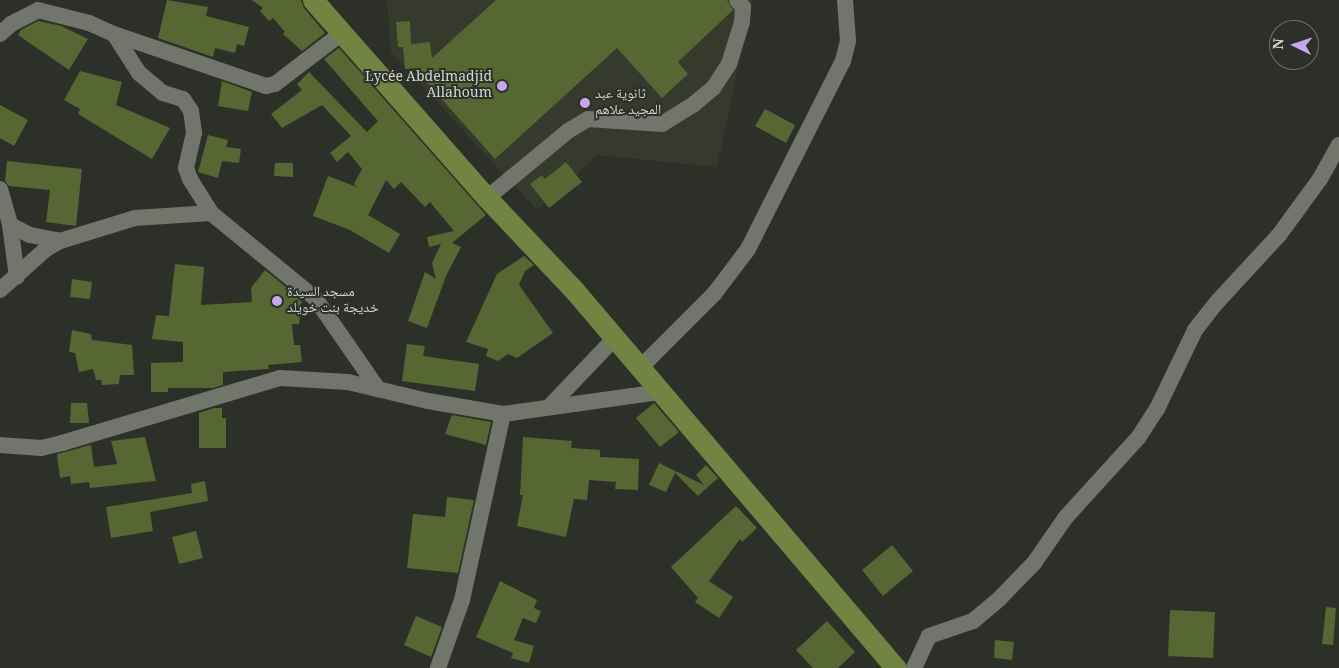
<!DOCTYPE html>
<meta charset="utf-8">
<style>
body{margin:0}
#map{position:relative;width:1339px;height:668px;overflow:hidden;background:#2d3028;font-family:Georgia,"Noto Naskh Arabic",serif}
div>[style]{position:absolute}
.built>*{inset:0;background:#353a2c}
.building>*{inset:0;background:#566733}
.minor>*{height:16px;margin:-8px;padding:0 8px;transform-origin:8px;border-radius:8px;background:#72756c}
.major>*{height:21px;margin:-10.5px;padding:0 10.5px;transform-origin:10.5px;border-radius:10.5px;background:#718441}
.dots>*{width:14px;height:14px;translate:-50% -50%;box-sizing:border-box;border:2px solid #2d3028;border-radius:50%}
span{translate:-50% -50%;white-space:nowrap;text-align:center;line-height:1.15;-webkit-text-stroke:4px #2d3028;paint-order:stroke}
.poi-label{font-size:14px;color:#d3d5d0}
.right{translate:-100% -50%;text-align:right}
.left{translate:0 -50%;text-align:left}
.north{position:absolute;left:1269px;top:20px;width:50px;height:50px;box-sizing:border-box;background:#2d3028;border:1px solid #6f726b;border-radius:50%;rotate:274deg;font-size:14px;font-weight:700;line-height:20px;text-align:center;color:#d3d5d0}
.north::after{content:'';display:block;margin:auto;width:18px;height:22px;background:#c7a6f0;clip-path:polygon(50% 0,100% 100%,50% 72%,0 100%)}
</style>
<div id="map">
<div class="built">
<i style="clip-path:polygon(387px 0,753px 0,717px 167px,597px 155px,537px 210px,391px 52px)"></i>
</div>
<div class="building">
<i style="clip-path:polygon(167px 0,208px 7px,206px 16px,249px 27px,244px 46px,237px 44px,235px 53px,215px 48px,213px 57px,158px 38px)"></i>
<i style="clip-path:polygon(252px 0,301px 0,304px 8px,325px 33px,302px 51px,283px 34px,285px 32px,273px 18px,269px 21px,260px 11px,263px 8px)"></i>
<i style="clip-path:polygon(496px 0,727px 0,733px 10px,678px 62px,688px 74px,662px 98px,617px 48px,495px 159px,414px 68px,405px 69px,403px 47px,398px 47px,396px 22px,410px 21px,411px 44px,430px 42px,432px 58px)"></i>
<i style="clip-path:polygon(38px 21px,61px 26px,88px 39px,69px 70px,18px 35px,21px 30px)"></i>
<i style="clip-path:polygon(339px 48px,486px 215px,452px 243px,461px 247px,446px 276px,427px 328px,408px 321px,425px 272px,436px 279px,432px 263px,441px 244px,429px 247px,427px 237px,454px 231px,430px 202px,425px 207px,401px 182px,394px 189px,386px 180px,368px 215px,400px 234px,389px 253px,350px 230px,313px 216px,328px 176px,357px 187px,354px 184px,362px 169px,348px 152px,337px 162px,330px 153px,351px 136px,322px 105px,282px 128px,271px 114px,302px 90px,297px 84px,309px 72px,367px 132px,378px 121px,324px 59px)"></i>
<i style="clip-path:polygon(80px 71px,122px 82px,116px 105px,170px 128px,152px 159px,78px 114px,80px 109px,64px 100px)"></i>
<i style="clip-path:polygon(222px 81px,252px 92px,248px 111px,218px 106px)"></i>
<i style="clip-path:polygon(0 105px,28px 120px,14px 146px,0 138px)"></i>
<i style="clip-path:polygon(765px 109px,795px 125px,786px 143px,755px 126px)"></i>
<i style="clip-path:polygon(208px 135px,228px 140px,226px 147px,241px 149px,239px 163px,222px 161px,218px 178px,198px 172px)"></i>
<i style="clip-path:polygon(7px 161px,82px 169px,76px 226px,46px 222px,50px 190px,9px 186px,5px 181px)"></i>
<i style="clip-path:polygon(566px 162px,582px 182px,549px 208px,530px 184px,542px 175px,545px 179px)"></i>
<i style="clip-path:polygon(275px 163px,293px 163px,293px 177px,274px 176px)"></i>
<i style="clip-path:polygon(524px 256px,534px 265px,525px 271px,519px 285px,553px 333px,517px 358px,508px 354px,498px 361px,486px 356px,488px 349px,466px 342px,497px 274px)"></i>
<i style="clip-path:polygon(175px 264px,204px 267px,201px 305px,252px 302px,251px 288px,265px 270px,302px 300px,299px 324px,292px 324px,294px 345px,300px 345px,302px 362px,268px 365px,269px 369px,223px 372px,223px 385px,213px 388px,168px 388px,168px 392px,151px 392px,151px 363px,183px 362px,183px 342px,152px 339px,156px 315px,169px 316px)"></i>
<i style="clip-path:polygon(72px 279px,92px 282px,90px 299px,70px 297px)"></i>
<i style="clip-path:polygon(72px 330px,91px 334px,92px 340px,132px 345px,134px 375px,120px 375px,119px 384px,102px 385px,101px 380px,96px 380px,93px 369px,79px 372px,75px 353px,69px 352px)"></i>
<i style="clip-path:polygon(407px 344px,425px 346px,423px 356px,479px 364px,475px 391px,402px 381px)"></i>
<i style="clip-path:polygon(71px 403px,87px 403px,89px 423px,70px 423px)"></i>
<i style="clip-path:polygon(654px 403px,679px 432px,660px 447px,636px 418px)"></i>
<i style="clip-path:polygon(214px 408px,222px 408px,222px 418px,226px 418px,226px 448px,199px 448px,199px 413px)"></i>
<i style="clip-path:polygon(452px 415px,491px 422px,486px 445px,445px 434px)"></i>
<i style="clip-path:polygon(145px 437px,156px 481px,90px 488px,89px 482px,71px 484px,70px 476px,60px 478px,57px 454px,91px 445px,94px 467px,117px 464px,111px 441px)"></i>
<i style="clip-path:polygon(523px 437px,572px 441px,571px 448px,600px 450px,600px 457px,639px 459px,638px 490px,615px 489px,616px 482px,589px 480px,587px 500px,574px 499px,566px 537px,517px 526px,523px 495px,520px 495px)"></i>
<i style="clip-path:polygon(659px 463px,704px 485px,696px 475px,706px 465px,718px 478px,698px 496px,675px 473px,666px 492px,649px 485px)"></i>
<i style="clip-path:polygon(205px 481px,208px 501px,150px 512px,153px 531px,111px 538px,106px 507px,192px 493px,191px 484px)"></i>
<i style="clip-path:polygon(447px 497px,474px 500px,458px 573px,407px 568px,413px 514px,445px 517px)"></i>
<i style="clip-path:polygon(736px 506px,757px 528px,742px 542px,740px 539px,709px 581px,733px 597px,719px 618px,695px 602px,698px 598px,671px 567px)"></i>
<i style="clip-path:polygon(196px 531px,203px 558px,179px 564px,172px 537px)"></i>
<i style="clip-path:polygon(892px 545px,913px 571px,883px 596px,862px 570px)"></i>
<i style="clip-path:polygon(500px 581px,537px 600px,534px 608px,541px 611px,536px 623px,523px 618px,514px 640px,534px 646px,529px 663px,511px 658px,513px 653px,476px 637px)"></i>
<i style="clip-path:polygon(1326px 607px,1336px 608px,1333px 645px,1322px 644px)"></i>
<i style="clip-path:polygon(1170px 610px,1215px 612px,1213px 658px,1168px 656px)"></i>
<i style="clip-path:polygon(416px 616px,442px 627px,431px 657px,404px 645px)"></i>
<i style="clip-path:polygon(827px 621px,855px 652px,838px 668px,813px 668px,796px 650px)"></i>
<i style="clip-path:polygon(995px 640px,1014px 642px,1012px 660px,994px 658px)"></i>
</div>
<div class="minor">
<i style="left:0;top:34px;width:15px;rotate:-42deg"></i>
<i style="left:11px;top:24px;width:30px;rotate:-27deg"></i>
<i style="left:38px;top:10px;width:53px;rotate:14.3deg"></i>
<i style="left:89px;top:23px;width:27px;rotate:24deg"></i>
<i style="left:114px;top:34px;width:46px;rotate:57.3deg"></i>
<i style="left:139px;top:73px;width:31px;rotate:40deg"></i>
<i style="left:163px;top:93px;width:21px;rotate:17deg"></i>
<i style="left:183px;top:99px;width:14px;rotate:56deg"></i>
<i style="left:191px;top:111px;width:22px;rotate:82deg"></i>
<i style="left:194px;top:133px;width:36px;rotate:103deg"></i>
<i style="left:186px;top:168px;width:12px;rotate:70deg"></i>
<i style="left:190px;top:179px;width:40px;rotate:58deg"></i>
<i style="left:114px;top:34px;width:161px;rotate:18.9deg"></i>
<i style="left:266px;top:86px;width:9px;rotate:-13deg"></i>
<i style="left:275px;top:84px;width:84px;rotate:-37.3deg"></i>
<i style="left:0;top:189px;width:37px;rotate:74deg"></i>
<i style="left:10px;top:225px;width:22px;rotate:27deg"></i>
<i style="left:30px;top:235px;width:31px;rotate:11deg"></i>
<i style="left:60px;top:241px;width:78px;rotate:-17deg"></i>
<i style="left:135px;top:218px;width:76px;rotate:-3.8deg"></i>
<i style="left:211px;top:213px;width:134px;rotate:39.3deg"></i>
<i style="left:315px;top:298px;width:111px;rotate:55.3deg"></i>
<i style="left:487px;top:198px;width:105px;rotate:-39.6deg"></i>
<i style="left:568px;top:131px;width:23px;rotate:-31deg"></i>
<i style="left:588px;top:119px;width:74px;rotate:3.9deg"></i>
<i style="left:662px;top:124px;width:38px;rotate:-32deg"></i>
<i style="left:694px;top:104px;width:26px;rotate:-40deg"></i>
<i style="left:714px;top:87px;width:27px;rotate:-57deg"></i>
<i style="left:729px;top:64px;width:44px;rotate:-72.8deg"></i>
<i style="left:742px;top:22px;width:15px;rotate:-86deg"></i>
<i style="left:743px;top:7px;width:9px;rotate:-131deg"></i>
<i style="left:10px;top:225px;width:52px;rotate:82.3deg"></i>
<i style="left:0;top:290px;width:62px;rotate:-41.7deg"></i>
<i style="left:46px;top:249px;width:16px;rotate:-30deg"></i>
<i style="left:640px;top:368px;width:105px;rotate:-45deg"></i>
<i style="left:714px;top:294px;width:56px;rotate:-52.9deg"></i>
<i style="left:748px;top:249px;width:211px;rotate:-63.2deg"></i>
<i style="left:843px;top:61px;width:21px;rotate:-76deg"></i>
<i style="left:848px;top:41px;width:41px;rotate:-94.2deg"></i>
<i style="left:549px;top:407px;width:95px;rotate:-46.3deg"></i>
<i style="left:0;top:445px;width:41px;rotate:4.2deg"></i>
<i style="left:41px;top:448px;width:22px;rotate:-13deg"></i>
<i style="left:62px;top:443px;width:227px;rotate:-16.6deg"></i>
<i style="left:280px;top:378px;width:68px;rotate:3.4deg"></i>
<i style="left:348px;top:382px;width:82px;rotate:13.4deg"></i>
<i style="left:428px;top:401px;width:76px;rotate:9.8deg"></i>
<i style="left:503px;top:414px;width:159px;rotate:-8deg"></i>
<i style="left:438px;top:668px;width:72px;rotate:-70.6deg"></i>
<i style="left:462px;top:600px;width:190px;rotate:-77.6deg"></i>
<i style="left:914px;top:668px;width:35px;rotate:-65deg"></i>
<i style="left:929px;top:636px;width:46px;rotate:-18.8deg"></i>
<i style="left:973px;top:621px;width:35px;rotate:-40deg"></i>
<i style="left:1000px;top:598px;width:49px;rotate:-45.8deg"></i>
<i style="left:1034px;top:563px;width:56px;rotate:-55.2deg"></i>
<i style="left:1066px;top:517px;width:107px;rotate:-47.7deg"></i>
<i style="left:1138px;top:438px;width:35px;rotate:-57deg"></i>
<i style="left:1157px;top:409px;width:88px;rotate:-64.3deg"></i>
<i style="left:1195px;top:330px;width:37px;rotate:-52deg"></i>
<i style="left:1218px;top:301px;width:90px;rotate:-47.3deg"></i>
<i style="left:1279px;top:235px;width:69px;rotate:-53.8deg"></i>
<i style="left:1320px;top:179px;width:39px;rotate:-61deg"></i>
</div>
<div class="major">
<i style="left:313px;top:0;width:264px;rotate:48.7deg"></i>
<i style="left:487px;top:198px;width:127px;rotate:46.6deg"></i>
<i style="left:574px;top:290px;width:497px;rotate:49.6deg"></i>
</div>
<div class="dots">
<i style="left:502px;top:86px;background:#c7a6f0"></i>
<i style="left:585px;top:103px;background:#c7a6f0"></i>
<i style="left:277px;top:301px;background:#c7a6f0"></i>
</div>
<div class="poi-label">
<span class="right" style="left:492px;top:86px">Lycée Abdelmadjid<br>Allahoum</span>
<span class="left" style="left:595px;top:103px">ثانوية عبد<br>المجيد علاهم</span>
<span class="left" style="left:287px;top:301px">مسجد السيدة<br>خديجة بنت خويلد</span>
</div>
<div class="north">N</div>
</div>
